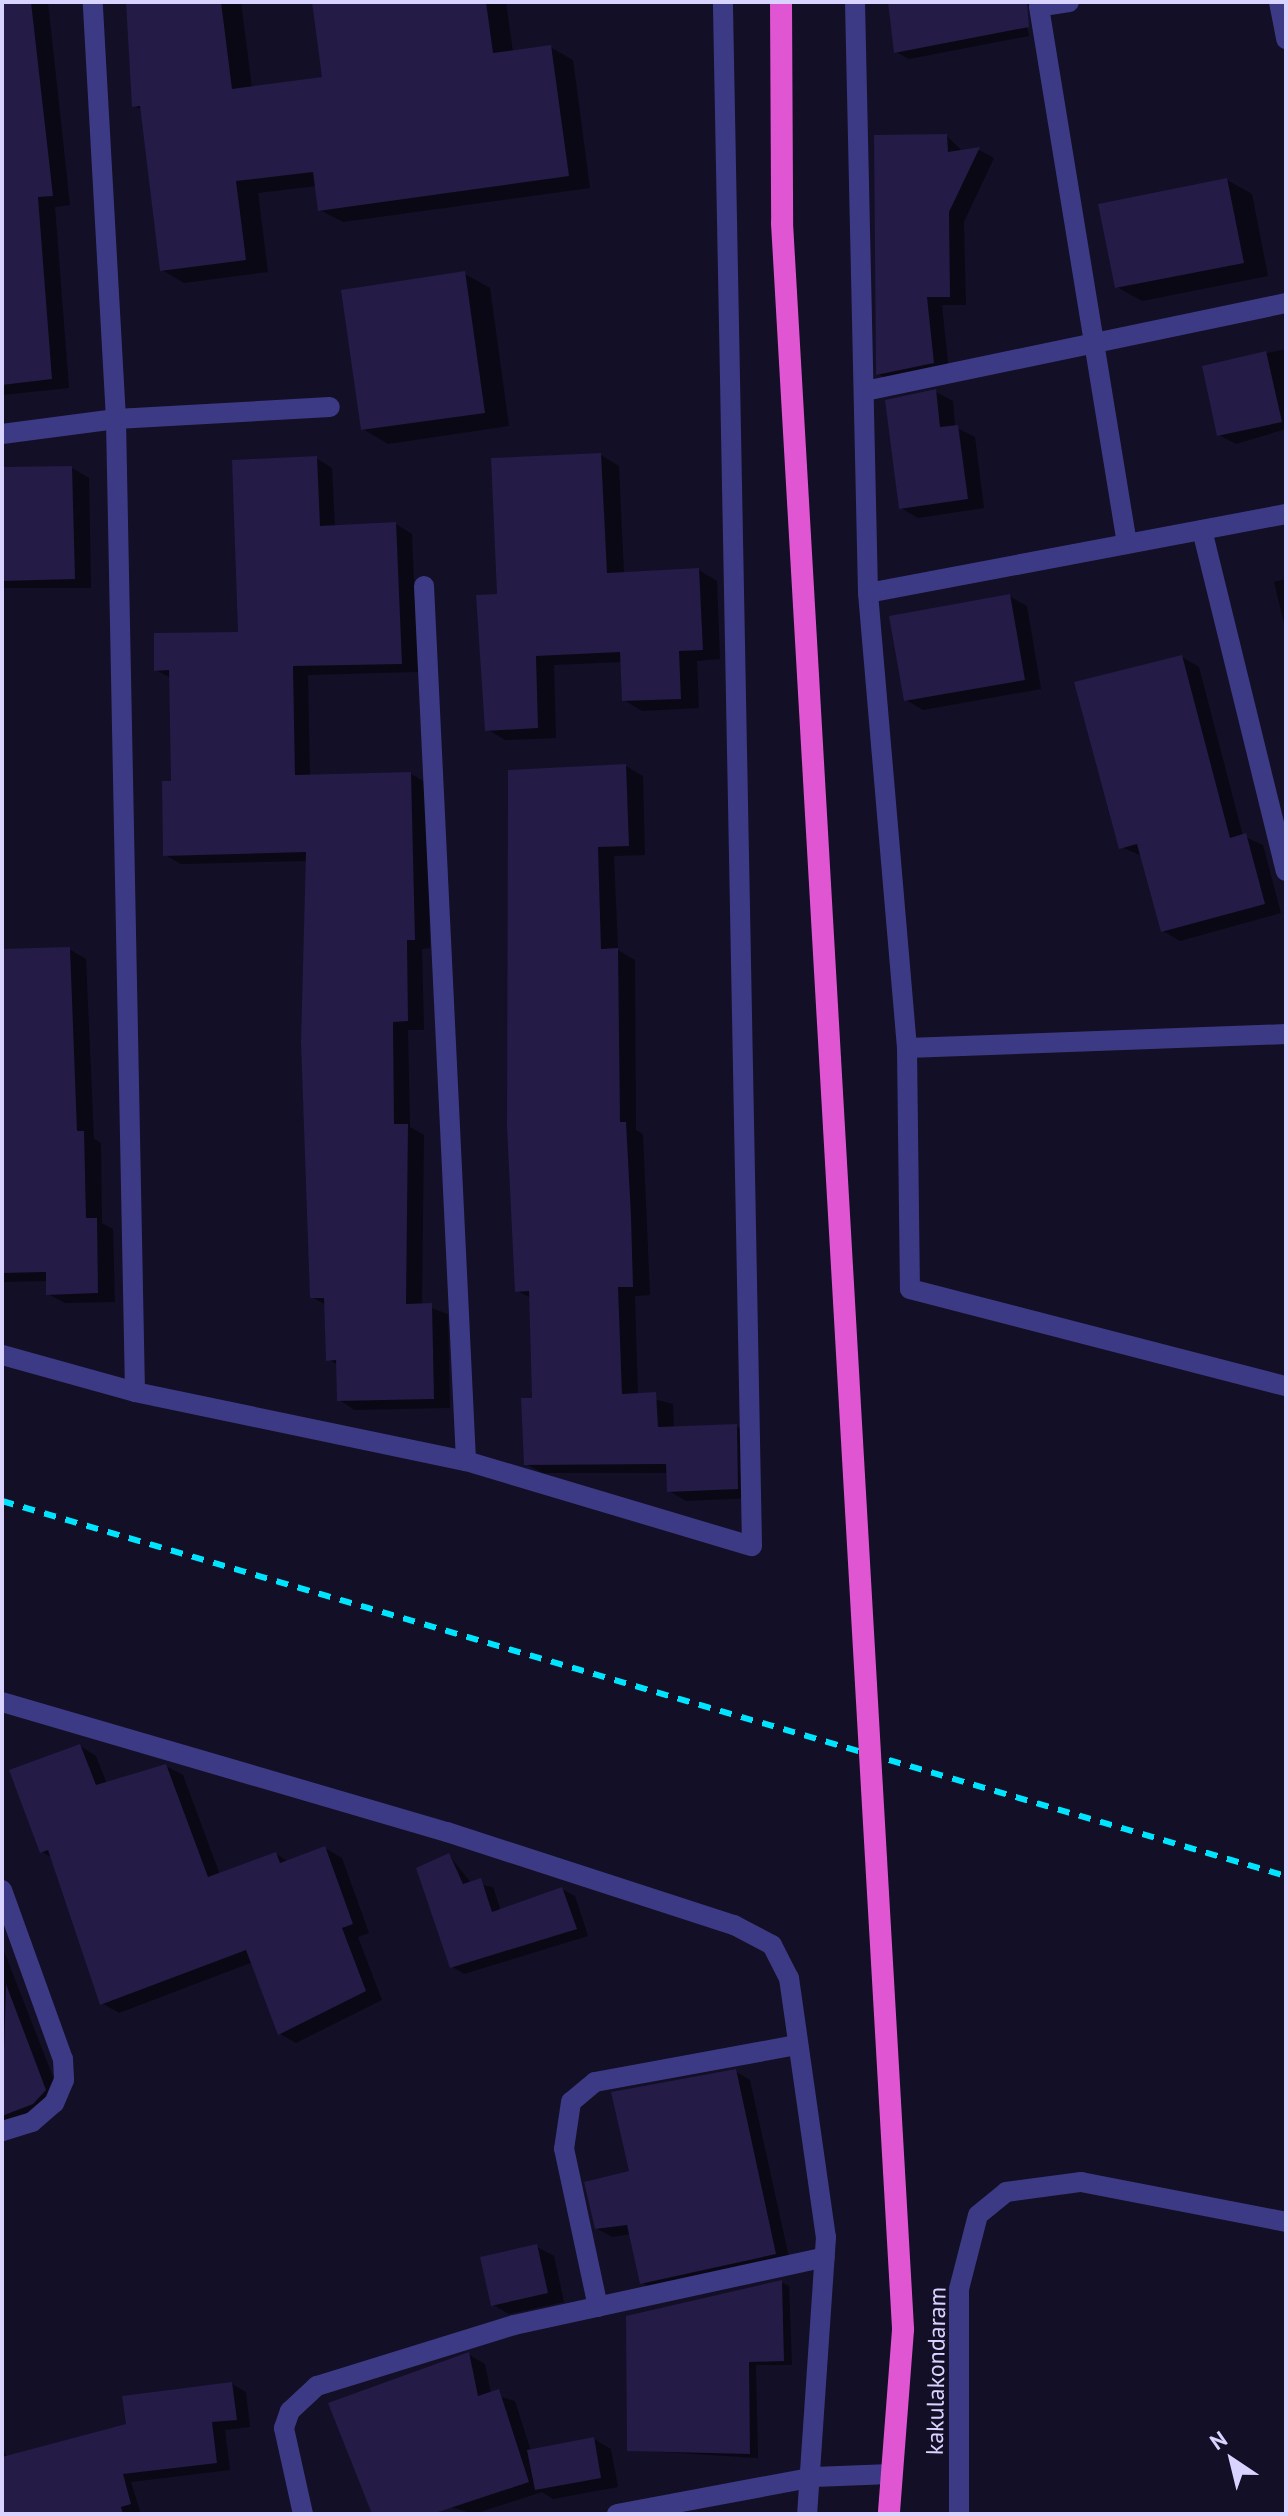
<!DOCTYPE html>
<style>
body{margin:0}
#map{position:relative;width:1288px;height:2516px;overflow:hidden;background:#130f26;font-family:"PT Sans",sans-serif}
div>[style]{position:absolute}
.shadow>*{inset:0;background:#0007}
.building>*{inset:0;background:#241b47}
.minor>*{height:20px;margin:-10px;padding:0 10px;transform-origin:10px;border-radius:10px;background:#3d3a85}
.rail>*{height:6px;margin-top:-3px;transform-origin:0;background:repeating-linear-gradient(90deg,#00e5ff 0 12px,transparent 0 22px)}
.trunk-bridge>*{height:22px;margin:-11px;padding:0 11px;transform-origin:11px;border-radius:11px;background:#e055d1}
span{translate:-50% -50%;white-space:nowrap;text-align:center;line-height:1.15;-webkit-text-stroke:7px #130f26;paint-order:stroke}
.street-label{font-size:24px;color:#d9d4ff}
.frame{position:absolute;inset:0;border:4px solid #d9d4ff;pointer-events:none}
.north{position:absolute;left:1192px;top:2420px;width:80px;height:80px;-webkit-text-stroke:6px #130f26;paint-order:stroke;rotate:325deg;font-size:22px;font-weight:700;line-height:32px;text-align:center;color:#d9d4ff}
.north::after{content:'';display:block;margin:auto;width:28px;height:36px;background:#d9d4ff;clip-path:polygon(50% 0,100% 100%,50% 72%,0 100%)}
</style>
<div id="map">
<div class="shadow">
<i style="clip-path:polygon(2px 2px,48px 2px,70px 205px,55px 207px,69px 388px,2px 395px)"></i>
<i style="clip-path:polygon(128px 2px,241px 2px,252px 88px,324px 78px,340px 2px,506px 2px,513px 52px,550px 47px,573px 60px,590px 188px,343px 222px,320px 210px,317px 186px,258px 193px,268px 272px,184px 283px,162px 270px,143px 110px,134px 106px)"></i>
<i style="clip-path:polygon(890px 2px,1022px 2px,1029px 36px,909px 59px,896px 52px)"></i>
<i style="clip-path:polygon(947px 136px,963px 152px,979px 150px,994px 158px,964px 222px,966px 305px,942px 305px,949px 372px,894px 383px,878px 374px)"></i>
<i style="clip-path:polygon(1227px 180px,1252px 194px,1268px 276px,1142px 301px,1117px 287px)"></i>
<i style="clip-path:polygon(465px 274px,490px 288px,509px 426px,388px 444px,363px 429px)"></i>
<i style="clip-path:polygon(1286px 349px,1286px 429px,1236px 444px,1219px 435px,1204px 367px)"></i>
<i style="clip-path:polygon(936px 392px,953px 401px,955px 427px,975px 437px,984px 508px,918px 518px,901px 508px)"></i>
<i style="clip-path:polygon(601px 455px,619px 466px,624px 574px,699px 570px,717px 581px,720px 659px,697px 661px,699px 708px,642px 711px,624px 700px,622px 662px,554px 665px,556px 738px,505px 740px,487px 729px,499px 596px)"></i>
<i style="clip-path:polygon(316px 458px,332px 468px,335px 527px,396px 524px,412px 534px,418px 672px,308px 675px,310px 776px,411px 774px,427px 783px,430px 948px,422px 949px,424px 1030px,408px 1030px,410px 1127px,424px 1135px,422px 1305px,448px 1314px,450px 1408px,355px 1410px,339px 1400px,338px 1365px,328px 1359px,326px 1305px,312px 1297px,308px 861px,181px 864px,165px 855px,173px 783px,171px 678px,156px 670px,240px 634px)"></i>
<i style="clip-path:polygon(72px 468px,89px 478px,91px 588px,2px 588px,2px 470px)"></i>
<i style="clip-path:polygon(1286px 579px,1286px 631px,1274px 582px)"></i>
<i style="clip-path:polygon(1009px 596px,1027px 606px,1041px 689px,923px 710px,906px 700px)"></i>
<i style="clip-path:polygon(1182px 657px,1199px 667px,1243px 836px,1263px 845px,1281px 913px,1180px 941px,1163px 931px,1142px 856px,1121px 847px)"></i>
<i style="clip-path:polygon(626px 766px,643px 776px,645px 855px,614px 856px,618px 950px,635px 960px,636px 1130px,643px 1134px,650px 1295px,635px 1296px,638px 1395px,673px 1404px,674px 1429px,736px 1426px,753px 1436px,754px 1498px,686px 1501px,669px 1491px,668px 1473px,543px 1473px,526px 1464px,534px 1400px,531px 1298px,517px 1291px,510px 772px)"></i>
<i style="clip-path:polygon(69px 949px,86px 959px,94px 1139px,101px 1143px,102px 1223px,113px 1229px,115px 1302px,65px 1303px,48px 1294px,48px 1281px,2px 1282px,2px 951px)"></i>
<i style="clip-path:polygon(80px 1746px,96px 1756px,107px 1784px,166px 1766px,183px 1775px,220px 1875px,276px 1854px,289px 1862px,325px 1848px,342px 1858px,369px 1933px,358px 1937px,382px 2000px,296px 2043px,280px 2034px,253px 1962px,119px 2013px,102px 2003px,53px 1858px,42px 1852px)"></i>
<i style="clip-path:polygon(449px 1855px,471px 1883px,493px 1887px,501px 1911px,562px 1889px,575px 1896px,588px 1936px,464px 1974px,451px 1966px)"></i>
<i style="clip-path:polygon(2px 1946px,62px 2100px,2px 2130px)"></i>
<i style="clip-path:polygon(735px 2071px,750px 2080px,790px 2262px,657px 2292px,642px 2283px,631px 2234px,612px 2237px,596px 2228px,632px 2172px)"></i>
<i style="clip-path:polygon(537px 2247px,554px 2256px,564px 2302px,509px 2314px,492px 2304px)"></i>
<i style="clip-path:polygon(781px 2282px,789px 2286px,792px 2365px,756px 2365px,758px 2458px,629px 2450px)"></i>
<i style="clip-path:polygon(469px 2355px,485px 2364px,491px 2394px,515px 2401px,531px 2451px,594px 2439px,611px 2449px,618px 2487px,553px 2499px,542px 2492px,474px 2514px,451px 2507px)"></i>
<i style="clip-path:polygon(232px 2384px,246px 2392px,250px 2427px,225px 2430px,230px 2470px,131px 2482px,141px 2514px,2px 2514px,2px 2445px,7px 2458px,128px 2426px)"></i>
</div>
<div class="building">
<i style="clip-path:polygon(2px 2px,31px 2px,53px 196px,38px 197px,52px 379px,2px 385px)"></i>
<i style="clip-path:polygon(126px 2px,221px 2px,232px 89px,322px 77px,312px 2px,486px 2px,493px 53px,551px 45px,569px 176px,318px 211px,313px 172px,236px 181px,246px 260px,160px 271px,140px 106px,132px 107px)"></i>
<i style="clip-path:polygon(888px 2px,1027px 2px,1029px 27px,894px 53px)"></i>
<i style="clip-path:polygon(947px 134px,948px 152px,980px 147px,949px 212px,950px 297px,927px 297px,934px 363px,876px 375px,874px 135px)"></i>
<i style="clip-path:polygon(1227px 178px,1244px 263px,1115px 288px,1098px 204px)"></i>
<i style="clip-path:polygon(465px 271px,485px 413px,361px 430px,341px 290px)"></i>
<i style="clip-path:polygon(1266px 351px,1282px 422px,1217px 436px,1202px 366px)"></i>
<i style="clip-path:polygon(936px 389px,940px 427px,958px 425px,968px 499px,899px 509px,885px 400px)"></i>
<i style="clip-path:polygon(601px 453px,607px 573px,699px 568px,703px 650px,679px 651px,681px 699px,622px 701px,620px 652px,536px 656px,538px 728px,485px 731px,476px 595px,497px 594px,491px 458px)"></i>
<i style="clip-path:polygon(317px 456px,320px 526px,396px 522px,402px 664px,293px 666px,295px 775px,411px 772px,415px 940px,407px 940px,408px 1021px,393px 1022px,394px 1124px,408px 1124px,406px 1304px,432px 1303px,434px 1399px,337px 1401px,336px 1360px,326px 1361px,324px 1298px,310px 1298px,301px 1042px,306px 852px,163px 856px,162px 781px,171px 781px,169px 670px,154px 671px,154px 633px,238px 632px,232px 460px)"></i>
<i style="clip-path:polygon(72px 466px,75px 579px,2px 581px,2px 467px)"></i>
<i style="clip-path:polygon(1010px 594px,1025px 680px,904px 701px,889px 616px)"></i>
<i style="clip-path:polygon(1182px 655px,1230px 838px,1246px 833px,1265px 904px,1161px 932px,1137px 844px,1119px 849px,1074px 682px)"></i>
<i style="clip-path:polygon(626px 764px,629px 846px,598px 847px,601px 949px,618px 948px,620px 1122px,626px 1122px,631px 1216px,633px 1287px,618px 1287px,622px 1394px,656px 1392px,658px 1427px,737px 1424px,738px 1489px,667px 1492px,666px 1464px,524px 1465px,521px 1398px,532px 1398px,529px 1291px,515px 1292px,507px 1127px,508px 770px)"></i>
<i style="clip-path:polygon(70px 947px,77px 1131px,84px 1131px,86px 1218px,97px 1218px,98px 1293px,46px 1295px,46px 1272px,2px 1273px,2px 949px)"></i>
<i style="clip-path:polygon(80px 1744px,96px 1785px,166px 1764px,208px 1877px,276px 1852px,280px 1863px,325px 1846px,353px 1924px,342px 1928px,366px 1991px,278px 2035px,246px 1950px,100px 2005px,48px 1850px,40px 1853px,9px 1770px)"></i>
<i style="clip-path:polygon(449px 1853px,463px 1884px,481px 1878px,492px 1912px,562px 1887px,577px 1929px,450px 1968px,416px 1868px)"></i>
<i style="clip-path:polygon(6px 1984px,46px 2090px,33px 2104px,2px 2116px)"></i>
<i style="clip-path:polygon(736px 2069px,776px 2254px,640px 2284px,627px 2225px,595px 2229px,584px 2182px,629px 2171px,611px 2092px)"></i>
<i style="clip-path:polygon(537px 2244px,548px 2293px,491px 2306px,480px 2257px)"></i>
<i style="clip-path:polygon(782px 2280px,784px 2361px,749px 2362px,750px 2454px,627px 2451px,626px 2316px)"></i>
<i style="clip-path:polygon(469px 2352px,478px 2396px,499px 2389px,529px 2482px,432px 2514px,372px 2514px,328px 2403px)"></i>
<i style="clip-path:polygon(232px 2382px,237px 2420px,212px 2422px,217px 2463px,123px 2474px,131px 2504px,121px 2507px,123px 2514px,2px 2514px,2px 2457px,126px 2424px,122px 2396px)"></i>
<i style="clip-path:polygon(594px 2437px,601px 2478px,535px 2490px,527px 2450px)"></i>
</div>
<div class="minor">
<i style="left:855px;top:2px;width:591px;rotate:88.74deg"></i>
<i style="left:868px;top:593px;width:457px;rotate:85.1deg"></i>
<i style="left:907px;top:1048px;width:241px;rotate:89.3deg"></i>
<i style="left:910px;top:1289px;width:388px;rotate:14.5deg"></i>
<i style="left:1069px;top:2px;width:30px;rotate:171deg"></i>
<i style="left:1039px;top:7px;width:544px;rotate:80.69deg"></i>
<i style="left:1279px;top:2px;width:38px;rotate:79deg"></i>
<i style="left:865px;top:391px;width:430px;rotate:-11.8deg"></i>
<i style="left:2px;top:434px;width:115px;rotate:-7.5deg"></i>
<i style="left:116px;top:419px;width:418px;rotate:-93.2deg"></i>
<i style="left:1202px;top:530px;width:351px;rotate:76.2deg"></i>
<i style="left:424px;top:586px;width:876px;rotate:87.25deg"></i>
<i style="left:868px;top:593px;width:425px;rotate:-10.7deg"></i>
<i style="left:907px;top:1048px;width:379px;rotate:-2.1deg"></i>
<i style="left:2px;top:1355px;width:138px;rotate:15.5deg"></i>
<i style="left:135px;top:1392px;width:338px;rotate:11.8deg"></i>
<i style="left:466px;top:1461px;width:298px;rotate:16.6deg"></i>
<i style="left:752px;top:1546px;width:1544px;rotate:-91.08deg"></i>
<i style="left:135px;top:1392px;width:973px;rotate:-91.12deg"></i>
<i style="left:116px;top:419px;width:214px;rotate:-3.2deg"></i>
<i style="left:2px;top:1702px;width:464px;rotate:16.3deg"></i>
<i style="left:447px;top:1832px;width:302px;rotate:18deg"></i>
<i style="left:734px;top:1925px;width:43px;rotate:27.8deg"></i>
<i style="left:772px;top:1945px;width:37px;rotate:63deg"></i>
<i style="left:789px;top:1978px;width:262px;rotate:81.9deg"></i>
<i style="left:826px;top:2237px;width:278px;rotate:93.9deg"></i>
<i style="left:2px;top:1890px;width:180px;rotate:70.2deg"></i>
<i style="left:63px;top:2059px;width:21px;rotate:87deg"></i>
<i style="left:64px;top:2080px;width:25px;rotate:113deg"></i>
<i style="left:54px;top:2103px;width:29px;rotate:139deg"></i>
<i style="left:32px;top:2122px;width:31px;rotate:163deg"></i>
<i style="left:598px;top:2307px;width:162px;rotate:-102.1deg"></i>
<i style="left:564px;top:2149px;width:48px;rotate:-81.5deg"></i>
<i style="left:571px;top:2102px;width:31px;rotate:-40deg"></i>
<i style="left:595px;top:2082px;width:204px;rotate:-10.4deg"></i>
<i style="left:303px;top:2514px;width:88px;rotate:-102.5deg"></i>
<i style="left:284px;top:2428px;width:18px;rotate:-71deg"></i>
<i style="left:290px;top:2411px;width:37px;rotate:-43deg"></i>
<i style="left:317px;top:2386px;width:206px;rotate:-17.2deg"></i>
<i style="left:514px;top:2325px;width:318px;rotate:-12.3deg"></i>
<i style="left:617px;top:2514px;width:200px;rotate:-10.6deg"></i>
<i style="left:814px;top:2477px;width:77px;rotate:-2.2deg"></i>
<i style="left:959px;top:2514px;width:225px;rotate:-90deg"></i>
<i style="left:959px;top:2289px;width:76px;rotate:-75.6deg"></i>
<i style="left:978px;top:2215px;width:36px;rotate:-39deg"></i>
<i style="left:1006px;top:2192px;width:76px;rotate:-7.6deg"></i>
<i style="left:1081px;top:2182px;width:209px;rotate:11deg"></i>
</div>
<div class="rail">
<i style="left:2px;top:1501px;width:1338px;rotate:16.28deg"></i>
</div>
<div class="trunk-bridge">
<i style="left:781px;top:2px;width:221px;rotate:89.7deg"></i>
<i style="left:782px;top:223px;width:2110px;rotate:86.71deg"></i>
<i style="left:903px;top:2330px;width:185px;rotate:94.4deg"></i>
</div>
<div class="street-label">
<span style="left:936px;top:2371px;rotate:-89deg">kakulakondaram</span>
</div>
<div class="frame"></div>
<div class="north">N</div>
</div>
